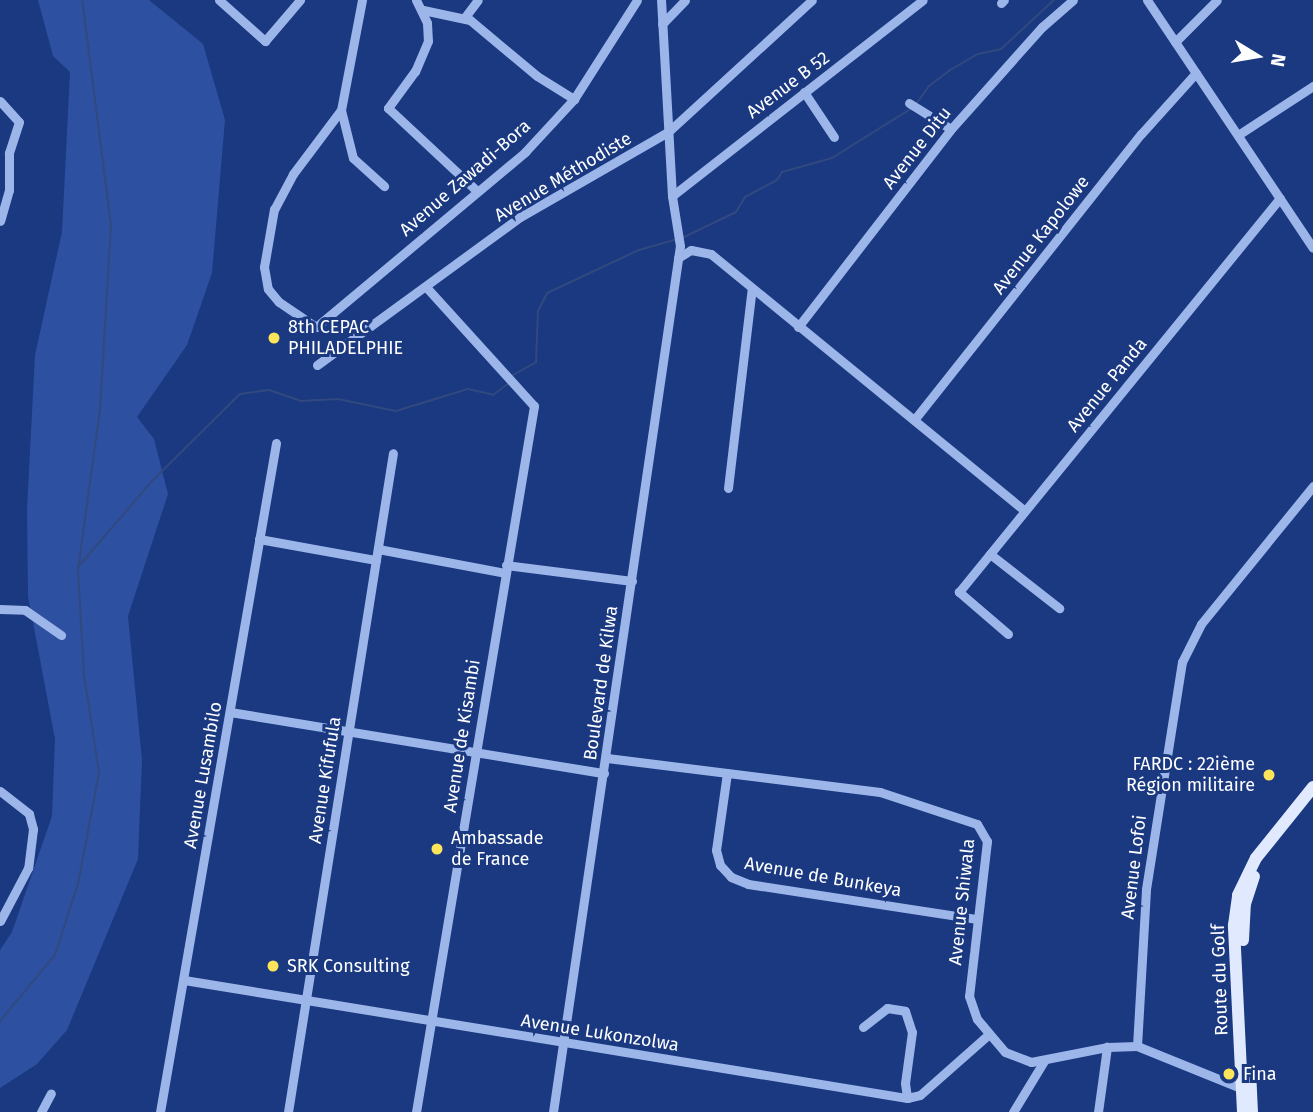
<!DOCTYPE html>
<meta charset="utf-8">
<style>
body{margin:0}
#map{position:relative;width:1313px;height:1112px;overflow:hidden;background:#1a3981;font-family:"Fira Sans",sans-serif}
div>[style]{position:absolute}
.green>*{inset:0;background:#2d50a0}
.stream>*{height:2px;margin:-1px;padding:0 1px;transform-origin:1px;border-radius:1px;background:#32497f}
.minor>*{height:9px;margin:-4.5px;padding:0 4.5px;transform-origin:4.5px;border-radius:4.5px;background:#9db6ea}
.major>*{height:12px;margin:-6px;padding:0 6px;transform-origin:6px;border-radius:6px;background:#e1e9ff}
.dots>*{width:19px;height:19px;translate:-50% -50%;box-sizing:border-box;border:4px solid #1a3981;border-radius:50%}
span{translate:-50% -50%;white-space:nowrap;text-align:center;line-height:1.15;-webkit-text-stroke:6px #1a3981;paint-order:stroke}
.street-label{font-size:18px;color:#fff}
.poi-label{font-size:18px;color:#fff}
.left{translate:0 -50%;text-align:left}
.right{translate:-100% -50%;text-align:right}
.north{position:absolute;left:1222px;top:21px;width:70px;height:70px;-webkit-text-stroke:5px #1a3981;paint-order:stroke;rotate:101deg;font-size:19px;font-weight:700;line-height:28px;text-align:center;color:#fff}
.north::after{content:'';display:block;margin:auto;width:24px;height:32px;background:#fff;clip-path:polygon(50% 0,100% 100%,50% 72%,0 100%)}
</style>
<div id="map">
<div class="green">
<i style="clip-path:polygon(38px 0,149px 0,203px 44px,225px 120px,212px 273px,187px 345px,137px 417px,154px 439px,168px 494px,128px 616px,142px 760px,138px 859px,67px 1030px,37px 1064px,0 1088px,0 950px,12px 932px,52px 816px,55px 739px,28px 596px,27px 509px,35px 355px,62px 232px,70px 72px,53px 56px)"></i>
</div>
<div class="stream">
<i style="left:916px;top:104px;width:22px;rotate:-54deg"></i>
<i style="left:929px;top:86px;width:26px;rotate:-37deg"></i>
<i style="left:950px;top:70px;width:32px;rotate:-30deg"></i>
<i style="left:978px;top:54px;width:24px;rotate:-12deg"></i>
<i style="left:1001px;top:49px;width:72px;rotate:-42.8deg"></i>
<i style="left:682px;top:238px;width:60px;rotate:-25.7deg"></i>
<i style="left:736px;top:212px;width:17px;rotate:-59deg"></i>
<i style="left:745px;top:197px;width:36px;rotate:-28deg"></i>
<i style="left:777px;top:180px;width:9px;rotate:-58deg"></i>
<i style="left:782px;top:172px;width:52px;rotate:-15.6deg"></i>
<i style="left:832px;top:158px;width:94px;rotate:-32deg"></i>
<i style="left:513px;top:375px;width:26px;rotate:-29deg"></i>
<i style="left:536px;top:362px;width:51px;rotate:-87.8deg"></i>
<i style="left:538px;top:311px;width:20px;rotate:-63deg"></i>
<i style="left:547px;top:293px;width:102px;rotate:-25.1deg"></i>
<i style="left:639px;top:250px;width:40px;rotate:-16deg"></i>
<i style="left:78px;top:567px;width:113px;rotate:-49.3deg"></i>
<i style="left:152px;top:481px;width:124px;rotate:-44.7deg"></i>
<i style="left:240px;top:394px;width:29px;rotate:-8deg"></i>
<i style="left:269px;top:390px;width:34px;rotate:19deg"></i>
<i style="left:301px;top:401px;width:37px;rotate:-3deg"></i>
<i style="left:338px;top:399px;width:59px;rotate:11.7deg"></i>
<i style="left:396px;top:411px;width:75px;rotate:-17deg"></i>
<i style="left:468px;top:389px;width:26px;rotate:13deg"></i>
<i style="left:493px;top:395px;width:20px;rotate:-37deg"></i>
<i style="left:0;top:1021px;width:86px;rotate:-50.2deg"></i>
<i style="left:55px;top:955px;width:75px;rotate:-72.1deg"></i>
<i style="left:78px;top:884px;width:113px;rotate:-79.3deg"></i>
<i style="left:99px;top:773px;width:99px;rotate:-98.7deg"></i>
<i style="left:84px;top:675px;width:105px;rotate:-93.3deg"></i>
<i style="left:78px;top:570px;width:162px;rotate:-82.2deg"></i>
<i style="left:100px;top:410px;width:185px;rotate:-86.6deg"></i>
<i style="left:111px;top:225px;width:227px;rotate:-97.3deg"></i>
</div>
<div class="minor">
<i style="left:219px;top:0;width:62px;rotate:41.7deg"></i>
<i style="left:265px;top:41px;width:54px;rotate:-49.5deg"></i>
<i style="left:362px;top:0;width:112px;rotate:100.8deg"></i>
<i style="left:341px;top:110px;width:49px;rotate:76deg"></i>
<i style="left:353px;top:158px;width:42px;rotate:42.1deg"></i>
<i style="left:416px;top:0;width:25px;rotate:64deg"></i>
<i style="left:427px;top:23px;width:18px;rotate:87deg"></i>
<i style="left:428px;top:41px;width:33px;rotate:113deg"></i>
<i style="left:415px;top:71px;width:46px;rotate:126.1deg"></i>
<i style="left:388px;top:108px;width:120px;rotate:43deg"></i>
<i style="left:1147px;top:0;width:298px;rotate:56.2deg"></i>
<i style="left:1001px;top:3px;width:4px;rotate:-45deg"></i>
<i style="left:423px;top:10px;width:48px;rotate:12deg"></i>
<i style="left:470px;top:20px;width:87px;rotate:39.9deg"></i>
<i style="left:537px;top:76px;width:44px;rotate:31.9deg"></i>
<i style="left:465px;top:17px;width:21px;rotate:-53deg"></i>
<i style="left:662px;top:24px;width:33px;rotate:-46deg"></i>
<i style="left:1175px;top:42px;width:59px;rotate:-45deg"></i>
<i style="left:804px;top:92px;width:54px;rotate:56.3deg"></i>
<i style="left:0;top:101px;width:28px;rotate:48deg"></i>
<i style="left:19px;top:122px;width:33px;rotate:108deg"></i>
<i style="left:9px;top:153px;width:37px;rotate:90deg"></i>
<i style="left:9px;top:190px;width:32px;rotate:106deg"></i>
<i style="left:909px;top:103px;width:49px;rotate:31.8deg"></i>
<i style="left:341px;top:110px;width:80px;rotate:126.9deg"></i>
<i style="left:293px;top:174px;width:40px;rotate:118deg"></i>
<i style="left:274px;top:209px;width:59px;rotate:99.8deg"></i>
<i style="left:264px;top:267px;width:22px;rotate:80deg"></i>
<i style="left:268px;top:289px;width:17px;rotate:50deg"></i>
<i style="left:279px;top:302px;width:45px;rotate:34deg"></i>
<i style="left:316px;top:327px;width:273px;rotate:-39.9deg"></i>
<i style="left:525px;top:152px;width:72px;rotate:-47.2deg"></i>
<i style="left:574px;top:99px;width:117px;rotate:-57.5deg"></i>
<i style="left:1238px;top:135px;width:90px;rotate:-33.2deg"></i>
<i style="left:672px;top:196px;width:318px;rotate:-38deg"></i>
<i style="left:678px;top:258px;width:15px;rotate:-32deg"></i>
<i style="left:691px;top:250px;width:20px;rotate:11deg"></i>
<i style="left:711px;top:254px;width:404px;rotate:39.3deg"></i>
<i style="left:798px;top:327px;width:250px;rotate:-52.3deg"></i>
<i style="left:951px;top:129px;width:137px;rotate:-48.3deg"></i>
<i style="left:1042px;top:27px;width:41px;rotate:-41.1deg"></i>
<i style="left:317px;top:365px;width:251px;rotate:-36.1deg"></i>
<i style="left:520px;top:217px;width:171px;rotate:-29.9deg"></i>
<i style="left:668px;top:132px;width:195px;rotate:-42.5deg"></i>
<i style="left:914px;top:420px;width:365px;rotate:-51.6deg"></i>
<i style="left:1141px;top:134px;width:82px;rotate:-48deg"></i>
<i style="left:728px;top:488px;width:201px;rotate:-83.2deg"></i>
<i style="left:259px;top:539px;width:119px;rotate:10.2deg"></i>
<i style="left:378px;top:549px;width:129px;rotate:10.7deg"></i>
<i style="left:990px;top:554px;width:88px;rotate:38deg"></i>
<i style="left:506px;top:565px;width:127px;rotate:7.2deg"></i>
<i style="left:0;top:609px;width:25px;rotate:2deg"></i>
<i style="left:25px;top:610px;width:44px;rotate:34.8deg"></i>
<i style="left:1008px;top:634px;width:65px;rotate:-139.4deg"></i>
<i style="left:959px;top:592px;width:508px;rotate:-50.83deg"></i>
<i style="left:230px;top:712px;width:379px;rotate:9.3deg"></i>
<i style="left:607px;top:758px;width:275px;rotate:7.1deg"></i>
<i style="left:880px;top:792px;width:102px;rotate:18.3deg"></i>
<i style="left:977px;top:824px;width:20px;rotate:60deg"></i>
<i style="left:987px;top:841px;width:156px;rotate:96.6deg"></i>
<i style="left:969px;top:996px;width:24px;rotate:71deg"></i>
<i style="left:977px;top:1019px;width:43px;rotate:49.7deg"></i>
<i style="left:1005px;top:1052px;width:28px;rotate:21deg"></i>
<i style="left:1031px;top:1062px;width:77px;rotate:-11.2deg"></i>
<i style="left:1107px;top:1047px;width:30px;rotate:-2deg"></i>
<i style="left:1137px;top:1046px;width:118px;rotate:22deg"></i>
<i style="left:727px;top:773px;width:78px;rotate:98.1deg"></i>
<i style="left:716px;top:850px;width:16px;rotate:75deg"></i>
<i style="left:720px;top:865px;width:16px;rotate:47deg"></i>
<i style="left:731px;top:877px;width:18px;rotate:22deg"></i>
<i style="left:748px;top:884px;width:232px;rotate:8.7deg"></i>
<i style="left:0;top:791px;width:37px;rotate:38deg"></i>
<i style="left:29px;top:814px;width:16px;rotate:75deg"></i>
<i style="left:33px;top:829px;width:39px;rotate:97deg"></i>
<i style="left:28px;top:868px;width:60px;rotate:117.8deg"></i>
<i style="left:184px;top:980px;width:733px;rotate:9.27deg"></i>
<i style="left:907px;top:1098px;width:13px;rotate:-13deg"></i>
<i style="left:920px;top:1095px;width:92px;rotate:-41.5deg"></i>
<i style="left:863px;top:1027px;width:31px;rotate:-38deg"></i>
<i style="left:887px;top:1008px;width:18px;rotate:9deg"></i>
<i style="left:905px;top:1011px;width:22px;rotate:72deg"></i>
<i style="left:912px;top:1032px;width:51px;rotate:97.8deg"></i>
<i style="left:905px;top:1083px;width:15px;rotate:82deg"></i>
<i style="left:1137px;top:1046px;width:157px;rotate:-86.7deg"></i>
<i style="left:1146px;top:889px;width:230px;rotate:-81deg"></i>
<i style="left:1182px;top:662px;width:42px;rotate:-63.4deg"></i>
<i style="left:1201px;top:624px;width:178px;rotate:-50.9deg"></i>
<i style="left:41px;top:1112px;width:21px;rotate:-62deg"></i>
<i style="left:160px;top:1112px;width:679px;rotate:-80.16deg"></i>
<i style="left:288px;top:1112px;width:667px;rotate:-80.95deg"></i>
<i style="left:416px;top:1112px;width:716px;rotate:-80.51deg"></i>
<i style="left:534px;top:406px;width:159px;rotate:-132.2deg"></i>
<i style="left:553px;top:1112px;width:875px;rotate:-81.66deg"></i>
<i style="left:680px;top:246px;width:51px;rotate:-99.1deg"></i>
<i style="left:672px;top:196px;width:196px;rotate:-93.2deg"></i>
<i style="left:1013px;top:1112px;width:60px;rotate:-58.7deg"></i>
<i style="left:1098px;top:1112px;width:66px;rotate:-82.1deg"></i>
</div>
<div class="major">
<i style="left:1243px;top:940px;width:36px;rotate:-87deg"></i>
<i style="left:1245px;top:904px;width:29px;rotate:-72deg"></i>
<i style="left:1250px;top:1070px;width:42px;rotate:87.3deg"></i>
<i style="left:1243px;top:1112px;width:187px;rotate:-92.8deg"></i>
<i style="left:1234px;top:925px;width:30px;rotate:-82deg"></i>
<i style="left:1238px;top:895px;width:41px;rotate:-64.1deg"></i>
<i style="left:1256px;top:858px;width:91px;rotate:-51.2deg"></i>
</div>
<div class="dots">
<i style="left:274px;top:338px;background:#fde459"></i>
<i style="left:1269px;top:775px;background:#fde459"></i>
<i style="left:437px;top:849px;background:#fde459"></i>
<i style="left:273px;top:966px;background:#fde459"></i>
<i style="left:1229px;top:1074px;background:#fde459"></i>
</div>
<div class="street-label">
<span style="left:788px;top:85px;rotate:-37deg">Avenue B 52</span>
<span style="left:917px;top:148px;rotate:-52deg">Avenue Ditu</span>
<span style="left:563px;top:177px;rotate:-31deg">Avenue Méthodiste</span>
<span style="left:465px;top:178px;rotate:-41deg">Avenue Zawadi-Bora</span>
<span style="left:1041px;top:235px;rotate:-52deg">Avenue Kapolowe</span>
<span style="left:1107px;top:385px;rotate:-51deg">Avenue Panda</span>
<span style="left:601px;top:683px;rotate:-82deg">Boulevard de Kilwa</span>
<span style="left:462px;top:736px;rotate:-81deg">Avenue de Kisambi</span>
<span style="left:203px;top:775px;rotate:-80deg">Avenue Lusambilo</span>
<span style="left:325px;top:780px;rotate:-81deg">Avenue Kifufula</span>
<span style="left:1134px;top:867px;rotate:-83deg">Avenue Lofoi</span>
<span style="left:823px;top:877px;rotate:10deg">Avenue de Bunkeya</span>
<span style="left:962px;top:902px;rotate:-84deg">Avenue Shiwala</span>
<span style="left:1220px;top:980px;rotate:-92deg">Route du Golf</span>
<span style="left:600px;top:1033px;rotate:9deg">Avenue Lukonzolwa</span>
</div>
<div class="poi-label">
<span class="left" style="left:288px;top:338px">8th CEPAC<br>PHILADELPHIE</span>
<span class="right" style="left:1255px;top:775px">FARDC : 22ième<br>Région militaire</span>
<span class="left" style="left:451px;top:849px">Ambassade<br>de France</span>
<span class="left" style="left:287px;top:966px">SRK Consulting</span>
<span class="left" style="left:1243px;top:1074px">Fina</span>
</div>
<div class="north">N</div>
</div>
